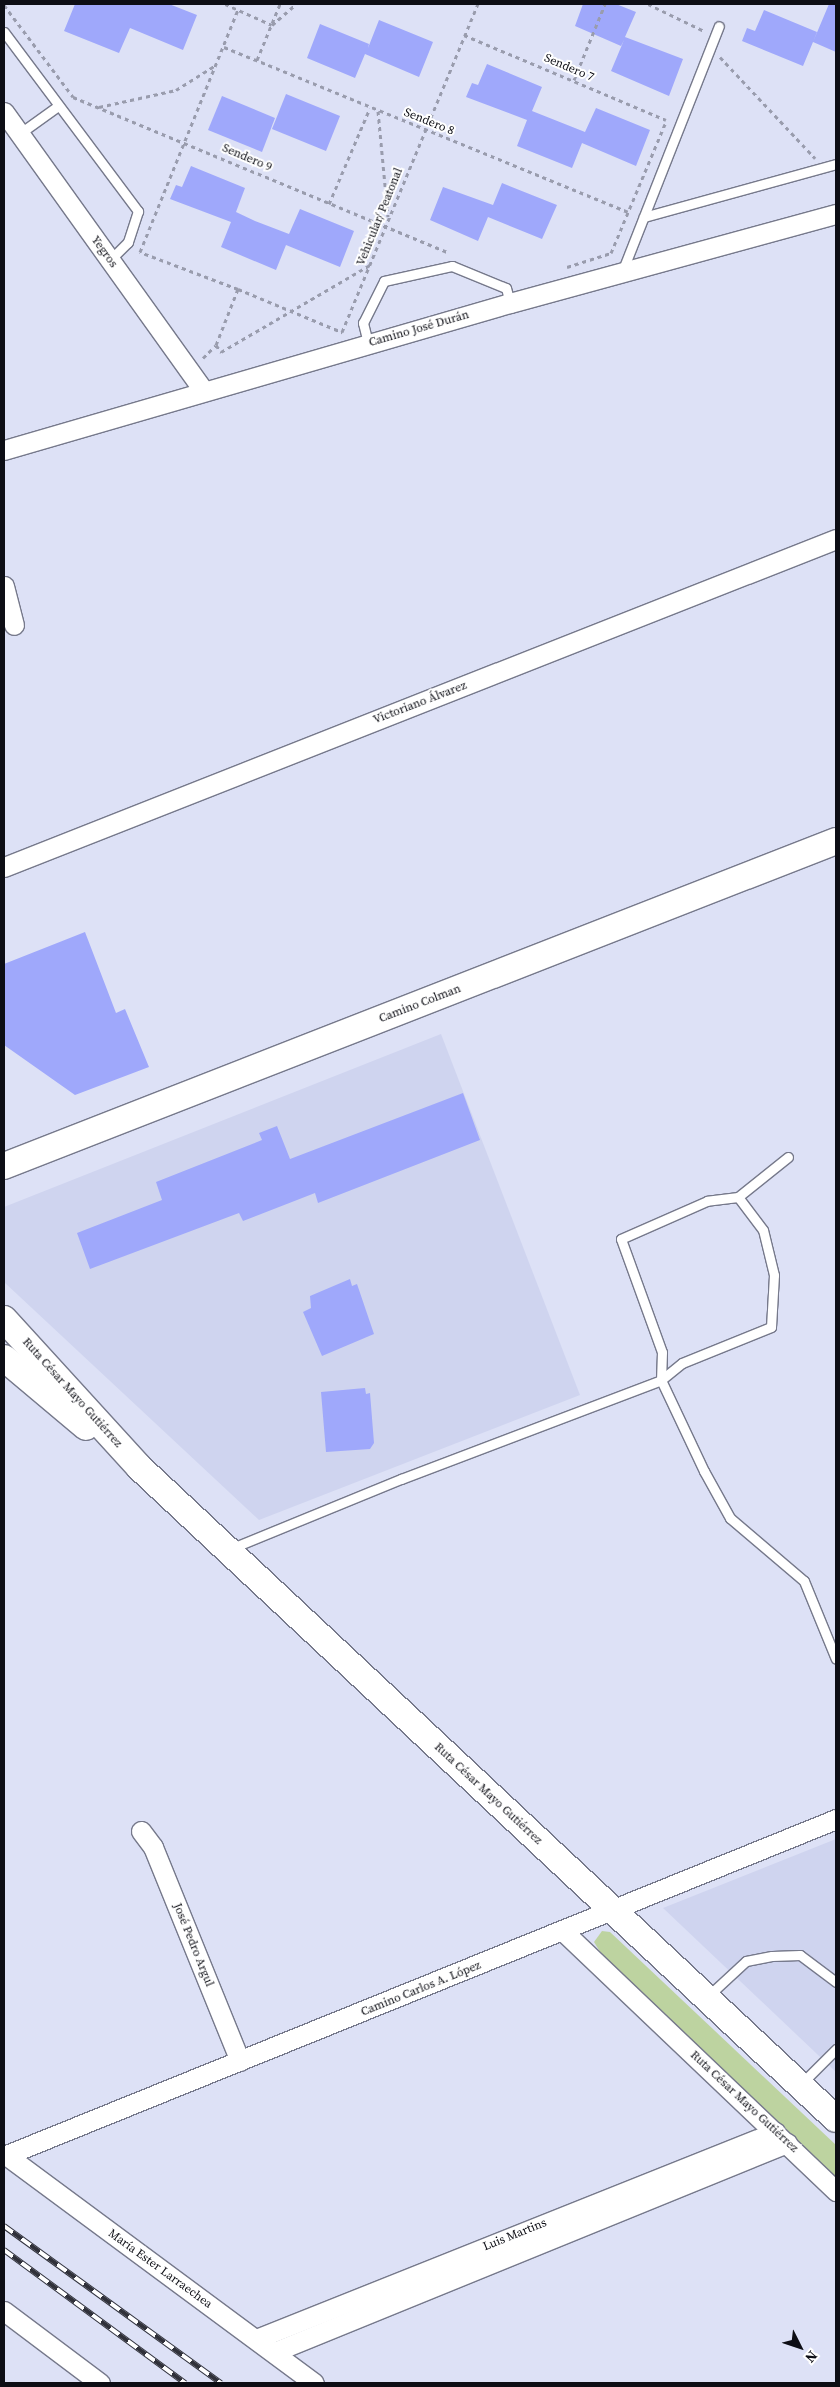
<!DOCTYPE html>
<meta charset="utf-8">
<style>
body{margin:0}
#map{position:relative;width:840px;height:2387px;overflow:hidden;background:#dde1f6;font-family:"Source Serif 4",serif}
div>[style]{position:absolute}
.built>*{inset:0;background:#cfd4ef}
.green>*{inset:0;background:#bdd3a0}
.building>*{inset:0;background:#9fa8fb}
.path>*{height:3px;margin-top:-1.5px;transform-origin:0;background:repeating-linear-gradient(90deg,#999cad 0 4px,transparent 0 8px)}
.roads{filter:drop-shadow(1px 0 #76798b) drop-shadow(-1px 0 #76798b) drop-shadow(0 1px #76798b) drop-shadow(0 -1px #76798b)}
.lane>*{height:9px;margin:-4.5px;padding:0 4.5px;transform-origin:4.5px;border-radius:4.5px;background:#fff}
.street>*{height:19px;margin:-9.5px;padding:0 9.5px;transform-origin:9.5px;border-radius:9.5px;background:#fff}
.secondary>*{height:26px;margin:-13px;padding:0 13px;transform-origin:13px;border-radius:13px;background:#fff}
.rail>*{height:5.5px;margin-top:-2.75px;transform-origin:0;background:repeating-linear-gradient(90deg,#fff 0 11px,#30313a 0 22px);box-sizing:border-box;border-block:1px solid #30313a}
span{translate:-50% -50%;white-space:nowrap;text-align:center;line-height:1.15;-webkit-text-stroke:4px #fff;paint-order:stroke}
.street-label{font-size:12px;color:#0d0e15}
.frame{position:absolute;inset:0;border:5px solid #0d0e15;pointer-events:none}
.north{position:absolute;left:775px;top:2322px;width:50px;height:50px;-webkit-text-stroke:4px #fff;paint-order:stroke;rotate:131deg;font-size:14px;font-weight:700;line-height:20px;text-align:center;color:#0d0e15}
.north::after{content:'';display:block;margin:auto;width:18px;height:22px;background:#0d0e15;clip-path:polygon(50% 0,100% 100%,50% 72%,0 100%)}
</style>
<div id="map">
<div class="built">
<i style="clip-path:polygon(441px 1034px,580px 1395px,259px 1520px,4px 1282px,4px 1207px)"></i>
<i style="clip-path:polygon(836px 1839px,836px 2072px,663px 1908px)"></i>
</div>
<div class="green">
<i style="clip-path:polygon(602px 1931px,610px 1932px,836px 2145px,836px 2182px,602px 1955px,594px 1942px)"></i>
</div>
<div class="building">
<i style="clip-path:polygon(75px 4px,169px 4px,197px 15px,183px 50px,130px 28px,119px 53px,64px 31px)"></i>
<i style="clip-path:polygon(583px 4px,616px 4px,636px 12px,625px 37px,683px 59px,669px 96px,611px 71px,624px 40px,621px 46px,575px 26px)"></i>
<i style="clip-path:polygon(829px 4px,836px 4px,836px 52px,813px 42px,803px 66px,742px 41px,747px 28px,755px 31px,764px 10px,817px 32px,813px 42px)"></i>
<i style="clip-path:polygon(379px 20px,433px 42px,419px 77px,365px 54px,355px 78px,307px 58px,320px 24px,369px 44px,368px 48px)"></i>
<i style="clip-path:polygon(487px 64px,542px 87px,532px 111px,585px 132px,596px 108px,650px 130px,636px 166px,582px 143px,572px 168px,517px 146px,527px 120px,466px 97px,472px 83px,478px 85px)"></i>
<i style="clip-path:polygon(286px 94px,340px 116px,326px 151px,272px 129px)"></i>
<i style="clip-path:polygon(222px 96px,275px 118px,262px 152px,208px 130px)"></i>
<i style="clip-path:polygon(191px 166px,245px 188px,236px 212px,255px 221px,289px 234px,300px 209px,354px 231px,340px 267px,286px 245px,276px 270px,221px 247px,231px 222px,170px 199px,176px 185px,182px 187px)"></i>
<i style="clip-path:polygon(502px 183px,557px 205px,542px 239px,488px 217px,478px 241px,430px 220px,443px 187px,493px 205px)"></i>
<i style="clip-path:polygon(85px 932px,116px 1013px,125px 1009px,149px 1067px,75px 1095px,4px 1045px,4px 964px)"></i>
<i style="clip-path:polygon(463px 1093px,480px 1140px,318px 1203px,315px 1193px,243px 1221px,239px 1213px,90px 1269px,77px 1233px,162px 1200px,156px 1182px,262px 1140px,259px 1133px,277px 1126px,290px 1159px)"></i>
<i style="clip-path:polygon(350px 1279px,352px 1286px,357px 1284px,374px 1334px,322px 1356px,303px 1312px,311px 1308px,310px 1296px)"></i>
<i style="clip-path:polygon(365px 1388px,366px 1394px,370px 1393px,374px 1443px,370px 1449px,326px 1452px,321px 1392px)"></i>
</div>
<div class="path">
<i style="left:225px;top:4px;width:51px;rotate:24.1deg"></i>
<i style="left:272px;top:25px;width:32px;rotate:-41deg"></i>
<i style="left:648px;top:4px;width:62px;rotate:25.7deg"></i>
<i style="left:4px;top:5px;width:115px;rotate:53.1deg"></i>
<i style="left:73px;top:97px;width:407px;rotate:22.5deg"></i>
<i style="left:464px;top:35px;width:219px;rotate:22.8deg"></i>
<i style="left:224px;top:47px;width:436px;rotate:22.2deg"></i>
<i style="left:720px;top:57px;width:139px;rotate:46.8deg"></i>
<i style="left:257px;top:60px;width:61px;rotate:-67.7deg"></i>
<i style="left:574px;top:80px;width:82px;rotate:-67.8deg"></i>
<i style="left:99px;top:107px;width:79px;rotate:-12.4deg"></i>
<i style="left:176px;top:90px;width:47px;rotate:-32deg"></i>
<i style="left:378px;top:111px;width:106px;rotate:84.6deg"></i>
<i style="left:329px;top:204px;width:104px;rotate:-66.9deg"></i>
<i style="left:567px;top:267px;width:46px;rotate:-17.7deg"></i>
<i style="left:611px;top:253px;width:140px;rotate:-67.3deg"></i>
<i style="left:238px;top:289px;width:113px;rotate:22.5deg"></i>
<i style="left:342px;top:332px;width:355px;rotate:-67.5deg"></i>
<i style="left:216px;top:345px;width:9px;rotate:54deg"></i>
<i style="left:221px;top:352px;width:173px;rotate:-30.3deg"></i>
<i style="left:203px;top:358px;width:18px;rotate:-45deg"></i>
<i style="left:216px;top:345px;width:60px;rotate:-68.6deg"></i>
<i style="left:238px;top:289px;width:105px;rotate:-159.3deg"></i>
<i style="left:140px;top:252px;width:262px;rotate:-68deg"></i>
</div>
<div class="roads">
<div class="lane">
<i style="left:4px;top:32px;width:224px;rotate:53.2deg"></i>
<i style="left:138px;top:211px;width:33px;rotate:108deg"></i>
<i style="left:128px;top:242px;width:25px;rotate:135deg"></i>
<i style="left:19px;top:134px;width:48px;rotate:-35.7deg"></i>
<i style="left:644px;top:217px;width:199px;rotate:-15.4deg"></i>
<i style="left:622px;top:272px;width:264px;rotate:-68.5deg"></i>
<i style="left:368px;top:343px;width:21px;rotate:-104deg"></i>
<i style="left:363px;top:323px;width:47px;rotate:-63.4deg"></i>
<i style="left:384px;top:281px;width:70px;rotate:-12.4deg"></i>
<i style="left:452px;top:266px;width:58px;rotate:22.2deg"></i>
<i style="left:506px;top:288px;width:16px;rotate:75deg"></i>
<i style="left:738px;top:1197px;width:31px;rotate:173deg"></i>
<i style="left:707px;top:1201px;width:94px;rotate:156.2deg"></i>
<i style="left:621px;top:1239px;width:120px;rotate:70.1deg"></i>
<i style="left:662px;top:1352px;width:28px;rotate:92deg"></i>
<i style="left:661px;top:1380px;width:101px;rotate:64.7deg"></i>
<i style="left:704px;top:1471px;width:54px;rotate:61deg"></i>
<i style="left:730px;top:1518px;width:97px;rotate:40.4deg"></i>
<i style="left:804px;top:1581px;width:84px;rotate:67.7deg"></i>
<i style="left:230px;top:1549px;width:185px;rotate:-22.3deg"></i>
<i style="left:401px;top:1479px;width:278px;rotate:-20.8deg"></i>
<i style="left:661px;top:1380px;width:27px;rotate:-39deg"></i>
<i style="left:682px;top:1363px;width:96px;rotate:-22deg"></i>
<i style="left:771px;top:1327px;width:52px;rotate:-86.7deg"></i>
<i style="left:774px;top:1275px;width:46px;rotate:-103.7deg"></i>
<i style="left:763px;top:1230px;width:41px;rotate:-127.1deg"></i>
<i style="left:738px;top:1197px;width:64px;rotate:-38.7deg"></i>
<i style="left:707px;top:1997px;width:53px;rotate:-42.7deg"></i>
<i style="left:746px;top:1961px;width:26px;rotate:-11deg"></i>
<i style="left:772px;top:1956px;width:28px;rotate:-2deg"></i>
<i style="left:800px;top:1955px;width:45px;rotate:36.9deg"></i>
<i style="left:802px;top:2083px;width:48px;rotate:-45deg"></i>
</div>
<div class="street">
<i style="left:4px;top:112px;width:343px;rotate:54.4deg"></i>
<i style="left:4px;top:450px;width:527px;rotate:-16.2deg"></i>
<i style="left:510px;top:303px;width:338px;rotate:-15.3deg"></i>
<i style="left:4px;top:586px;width:40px;rotate:75.6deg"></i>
<i style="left:4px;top:867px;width:894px;rotate:-21.52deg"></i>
<i style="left:141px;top:1831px;width:20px;rotate:53deg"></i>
<i style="left:153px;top:1847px;width:231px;rotate:67.9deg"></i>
<i style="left:564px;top:1932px;width:376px;rotate:43.6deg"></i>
<i style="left:6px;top:2155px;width:383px;rotate:36.5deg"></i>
<i style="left:4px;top:2156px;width:898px;rotate:-22.05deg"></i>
<i style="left:4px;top:2311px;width:120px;rotate:36.9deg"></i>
<i style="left:256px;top:2339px;width:559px;rotate:-21.74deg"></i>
<i style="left:274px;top:2352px;width:554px;rotate:-22.17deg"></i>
</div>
<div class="secondary">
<i style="left:4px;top:1166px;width:893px;rotate:-21.34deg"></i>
<i style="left:4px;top:1319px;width:200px;rotate:47.6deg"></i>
<i style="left:139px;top:1467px;width:954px;rotate:43.09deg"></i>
<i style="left:4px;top:1358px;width:107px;rotate:40.1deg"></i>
</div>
</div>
<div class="rail">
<i style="left:4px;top:2226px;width:268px;rotate:35.9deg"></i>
<i style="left:4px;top:2250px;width:225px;rotate:36.3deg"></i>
</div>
<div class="street-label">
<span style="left:569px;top:68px;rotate:23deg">Sendero 7</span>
<span style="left:429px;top:122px;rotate:22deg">Sendero 8</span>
<span style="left:247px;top:158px;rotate:23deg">Sendero 9</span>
<span style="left:380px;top:217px;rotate:-68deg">Vehicular/ Peatonal</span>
<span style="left:104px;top:252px;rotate:54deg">Yegros</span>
<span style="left:419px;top:329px;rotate:-16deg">Camino José Durán</span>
<span style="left:420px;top:703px;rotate:-21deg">Victoriano Álvarez</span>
<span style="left:420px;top:1004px;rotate:-21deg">Camino Colman</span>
<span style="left:72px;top:1393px;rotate:48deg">Ruta César Mayo Gutiérrez</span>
<span style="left:488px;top:1794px;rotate:43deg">Ruta César Mayo Gutiérrez</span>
<span style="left:193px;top:1945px;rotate:68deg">José Pedro Argul</span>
<span style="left:421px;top:1989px;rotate:-22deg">Camino Carlos A. López</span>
<span style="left:744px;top:2102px;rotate:43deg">Ruta César Mayo Gutiérrez</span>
<span style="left:515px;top:2235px;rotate:-22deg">Luis Martins</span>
<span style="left:160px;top:2269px;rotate:36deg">María Ester Larraechea</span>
</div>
<div class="frame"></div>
<div class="north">N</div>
</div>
